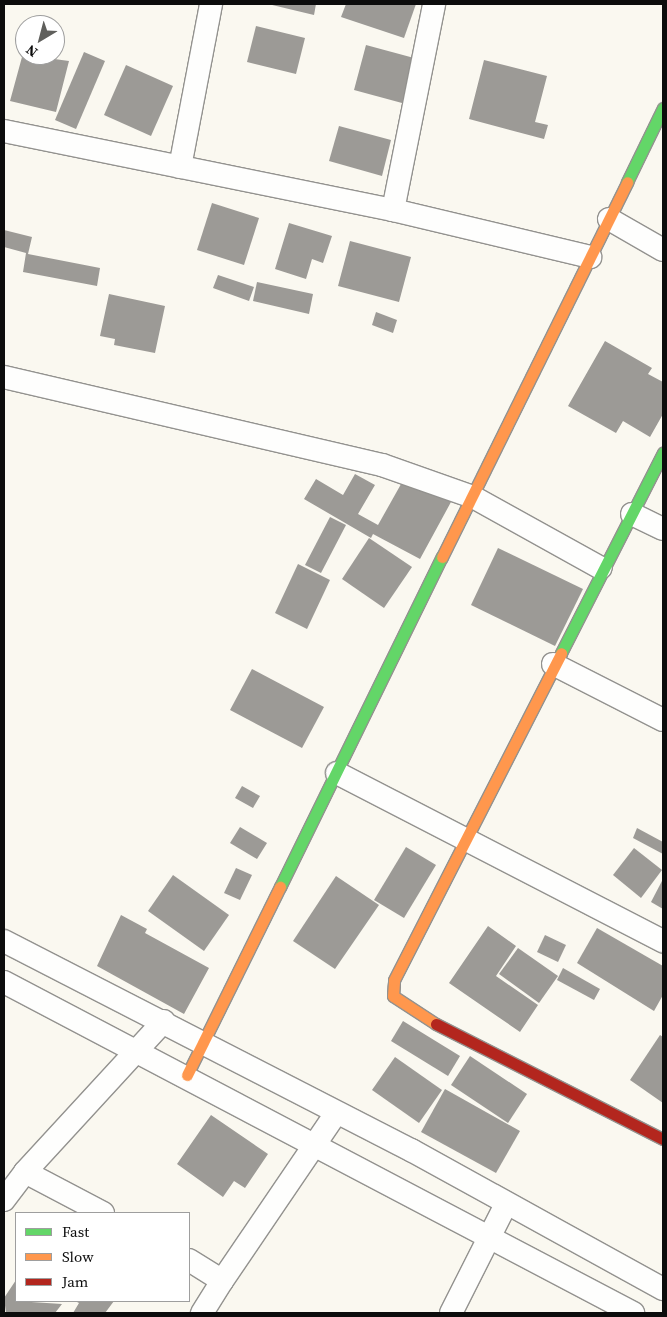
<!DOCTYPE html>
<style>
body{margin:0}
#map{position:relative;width:667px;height:1317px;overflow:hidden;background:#faf8f0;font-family:"Source Serif 4",serif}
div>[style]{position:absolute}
.building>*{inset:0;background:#9c9a96}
.roads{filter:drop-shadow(1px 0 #93928f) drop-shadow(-1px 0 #93928f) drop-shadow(0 1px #93928f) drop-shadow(0 -1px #93928f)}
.street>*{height:22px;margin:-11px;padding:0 11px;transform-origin:11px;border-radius:11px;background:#fefefd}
.fast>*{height:11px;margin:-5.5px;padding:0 5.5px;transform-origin:5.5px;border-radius:5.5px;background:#63d668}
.slow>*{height:11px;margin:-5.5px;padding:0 5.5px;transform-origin:5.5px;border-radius:5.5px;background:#ff974d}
.jam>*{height:11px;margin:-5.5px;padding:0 5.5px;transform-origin:5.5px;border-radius:5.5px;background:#b3261e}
span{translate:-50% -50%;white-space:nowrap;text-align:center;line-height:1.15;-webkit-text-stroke:5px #fff;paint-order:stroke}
.frame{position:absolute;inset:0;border:5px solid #0c0c0c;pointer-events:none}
.legend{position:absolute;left:15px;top:1212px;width:175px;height:90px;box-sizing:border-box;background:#fff;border:1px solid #9e9e9e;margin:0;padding:6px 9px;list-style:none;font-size:15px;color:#0c0c0c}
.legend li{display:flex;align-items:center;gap:10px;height:25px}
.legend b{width:25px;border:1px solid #9e9e9e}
.north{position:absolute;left:15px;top:15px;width:50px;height:50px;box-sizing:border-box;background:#fff;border:1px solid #9e9e9e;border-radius:50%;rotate:217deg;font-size:14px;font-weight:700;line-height:20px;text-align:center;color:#0c0c0c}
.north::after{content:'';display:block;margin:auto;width:18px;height:22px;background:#5f5f5c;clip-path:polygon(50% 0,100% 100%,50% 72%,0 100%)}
</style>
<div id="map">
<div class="building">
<i style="clip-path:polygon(268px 4px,316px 4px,314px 15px)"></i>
<i style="clip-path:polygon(346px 4px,416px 4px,404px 38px,341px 17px)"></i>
<i style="clip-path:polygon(256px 26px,305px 38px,296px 74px,247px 62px)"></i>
<i style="clip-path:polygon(366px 45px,414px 58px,402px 103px,354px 90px)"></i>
<i style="clip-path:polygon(25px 46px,25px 55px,69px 61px,56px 112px,10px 101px)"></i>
<i style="clip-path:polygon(84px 52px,105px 61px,76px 129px,55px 120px)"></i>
<i style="clip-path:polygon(484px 60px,547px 76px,535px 122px,548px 125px,544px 139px,469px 119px)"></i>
<i style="clip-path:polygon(126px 65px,173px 86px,151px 136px,104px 115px)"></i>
<i style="clip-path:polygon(339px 126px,391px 140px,382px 176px,329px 161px)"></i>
<i style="clip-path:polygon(212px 203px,259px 218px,244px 265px,197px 250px)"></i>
<i style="clip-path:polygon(289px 223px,332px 236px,323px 263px,312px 259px,306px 279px,275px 269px)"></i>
<i style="clip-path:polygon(4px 230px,32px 237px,28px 254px,100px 268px,97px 286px,23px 272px,26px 253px,4px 247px)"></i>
<i style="clip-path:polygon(350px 241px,411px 257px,399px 302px,338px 286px)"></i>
<i style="clip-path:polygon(218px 275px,254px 287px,249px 301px,213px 288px)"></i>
<i style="clip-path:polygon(257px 282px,313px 294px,309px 314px,253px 301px)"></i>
<i style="clip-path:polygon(109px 294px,165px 306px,155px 353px,114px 345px,115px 339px,100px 336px)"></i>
<i style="clip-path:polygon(376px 312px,397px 320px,393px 333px,372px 325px)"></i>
<i style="clip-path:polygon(605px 341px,652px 368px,648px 374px,663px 382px,663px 414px,650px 437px,623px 421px,616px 433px,568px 406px)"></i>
<i style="clip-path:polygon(355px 474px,375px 485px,358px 514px,378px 525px,405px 477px,451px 502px,420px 559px,373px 534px,371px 538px,304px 499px,316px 479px,343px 495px)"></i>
<i style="clip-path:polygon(330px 517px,346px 525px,321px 573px,305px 565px)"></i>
<i style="clip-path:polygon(369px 538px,412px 567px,384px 608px,342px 579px)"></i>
<i style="clip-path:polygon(498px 548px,583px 589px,555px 646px,471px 605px)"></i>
<i style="clip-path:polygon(298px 564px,330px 580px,307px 629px,275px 613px)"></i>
<i style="clip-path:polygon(252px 669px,324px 707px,302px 748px,230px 710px)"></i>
<i style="clip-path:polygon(242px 786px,260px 796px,253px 808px,235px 798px)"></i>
<i style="clip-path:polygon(240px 827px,267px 843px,257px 859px,230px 843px)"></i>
<i style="clip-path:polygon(637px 828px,663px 842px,663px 854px,633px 838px)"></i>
<i style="clip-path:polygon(406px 847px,436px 865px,404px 918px,374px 900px)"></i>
<i style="clip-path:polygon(634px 848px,662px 870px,641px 898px,613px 875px)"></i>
<i style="clip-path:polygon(236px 868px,252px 875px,240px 900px,224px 893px)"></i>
<i style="clip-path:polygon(173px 875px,229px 915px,204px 951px,148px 911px)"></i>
<i style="clip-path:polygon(336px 876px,379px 905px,335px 969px,293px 941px)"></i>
<i style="clip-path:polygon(663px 879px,663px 909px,651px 902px)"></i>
<i style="clip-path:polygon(121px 915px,147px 929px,145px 933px,209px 968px,184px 1014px,97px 966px)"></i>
<i style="clip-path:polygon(488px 926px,516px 946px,496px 976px,538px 1005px,520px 1032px,449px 983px)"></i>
<i style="clip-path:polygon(597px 928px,663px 966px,663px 995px,654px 1011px,577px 963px)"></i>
<i style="clip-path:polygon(545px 935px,566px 945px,558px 962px,537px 952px)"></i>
<i style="clip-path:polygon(518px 948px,558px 976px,539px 1003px,499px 974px)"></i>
<i style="clip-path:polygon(563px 968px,600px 989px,594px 1000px,557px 980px)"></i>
<i style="clip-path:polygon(403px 1021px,460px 1056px,448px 1076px,391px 1041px)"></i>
<i style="clip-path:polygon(660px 1035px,663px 1037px,663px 1103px,630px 1080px)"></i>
<i style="clip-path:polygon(470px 1056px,527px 1094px,508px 1123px,451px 1085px)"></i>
<i style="clip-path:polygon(395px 1057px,442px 1090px,419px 1123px,372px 1090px)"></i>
<i style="clip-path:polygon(445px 1089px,520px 1131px,496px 1173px,421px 1132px)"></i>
<i style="clip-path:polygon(211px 1115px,268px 1154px,245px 1188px,234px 1181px,223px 1197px,177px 1164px)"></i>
<i style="clip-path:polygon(16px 1280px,16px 1301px,62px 1304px,55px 1313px,6px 1313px,4px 1298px)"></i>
<i style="clip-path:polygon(75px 1301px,114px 1301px,105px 1313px,73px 1313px,79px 1303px)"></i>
</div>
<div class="roads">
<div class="street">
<i style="left:4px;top:131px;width:397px;rotate:11.5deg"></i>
<i style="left:393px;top:210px;width:210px;rotate:-78.7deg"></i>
<i style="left:180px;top:167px;width:166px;rotate:-79.2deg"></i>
<i style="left:393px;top:210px;width:203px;rotate:13.4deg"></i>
<i style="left:609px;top:219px;width:62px;rotate:29.9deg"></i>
<i style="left:4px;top:377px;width:388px;rotate:13.1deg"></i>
<i style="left:382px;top:465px;width:96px;rotate:19.4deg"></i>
<i style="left:473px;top:497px;width:146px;rotate:29deg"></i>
<i style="left:632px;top:514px;width:34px;rotate:26deg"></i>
<i style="left:553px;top:664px;width:123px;rotate:27deg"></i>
<i style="left:337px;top:773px;width:367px;rotate:27.3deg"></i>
<i style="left:4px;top:941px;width:458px;rotate:27.2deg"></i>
<i style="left:411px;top:1150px;width:288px;rotate:28.9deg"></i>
<i style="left:4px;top:982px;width:711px;rotate:27.75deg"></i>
<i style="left:4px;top:1200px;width:35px;rotate:-53deg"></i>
<i style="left:103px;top:1213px;width:88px;rotate:-152.3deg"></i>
<i style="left:25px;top:1172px;width:205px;rotate:-47.4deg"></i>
<i style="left:189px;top:1260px;width:39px;rotate:32deg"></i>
<i style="left:222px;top:1281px;width:38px;rotate:122deg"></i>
<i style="left:222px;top:1281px;width:203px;rotate:-55.8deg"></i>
<i style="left:451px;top:1313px;width:122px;rotate:-63.2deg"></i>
</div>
<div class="fast">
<i style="left:627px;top:182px;width:82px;rotate:-64.1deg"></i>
<i style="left:561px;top:653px;width:225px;rotate:-63deg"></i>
<i style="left:280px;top:887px;width:368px;rotate:-63.9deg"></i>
</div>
<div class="slow">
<i style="left:442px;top:557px;width:418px;rotate:-63.7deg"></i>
<i style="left:436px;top:1024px;width:51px;rotate:-146.9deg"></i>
<i style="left:393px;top:996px;width:16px;rotate:-86deg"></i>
<i style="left:394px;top:980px;width:367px;rotate:-62.9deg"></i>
<i style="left:187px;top:1075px;width:210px;rotate:-63.7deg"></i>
</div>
<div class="jam">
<i style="left:436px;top:1024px;width:254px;rotate:26.9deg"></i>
</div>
</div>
<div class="frame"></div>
<ul class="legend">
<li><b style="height:6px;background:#63d668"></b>Fast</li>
<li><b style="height:6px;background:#ff974d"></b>Slow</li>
<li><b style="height:6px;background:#b3261e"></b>Jam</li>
</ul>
<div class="north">N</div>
</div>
